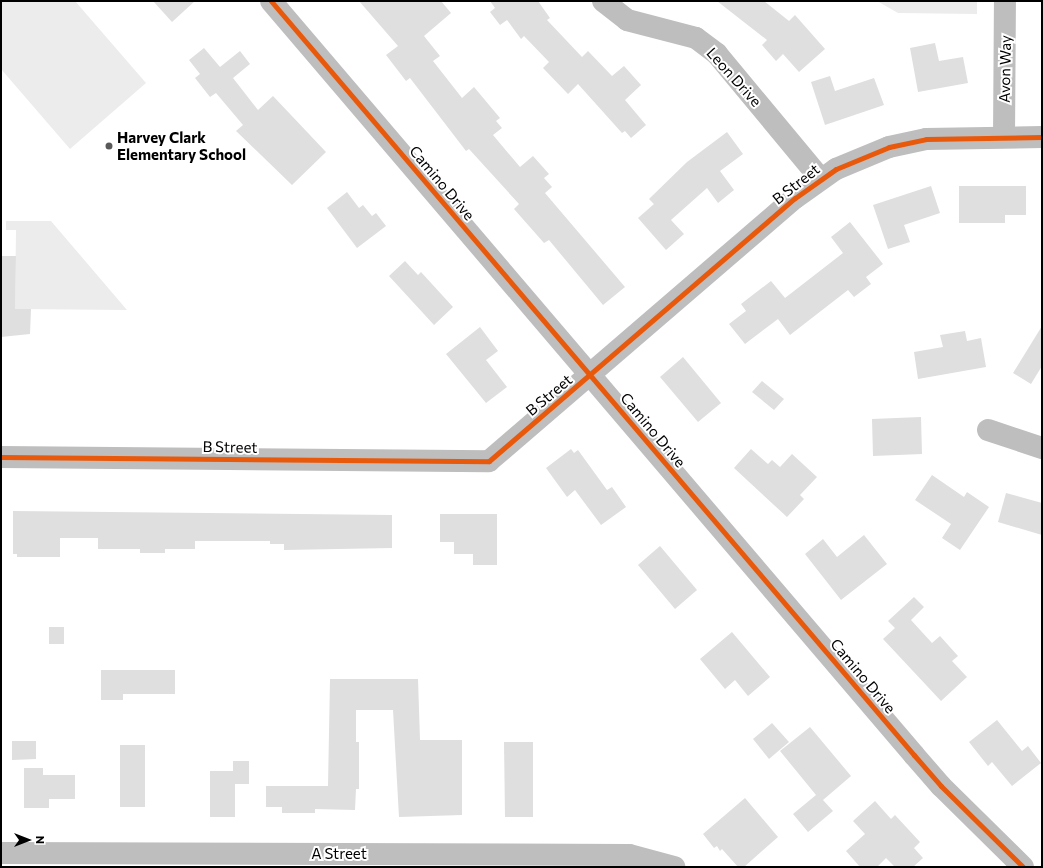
<!DOCTYPE html>
<style>
body{margin:0}
#map{position:relative;width:1043px;height:868px;overflow:hidden;background:#fff;font-family:Commissioner,sans-serif}
div>[style]{position:absolute}
.green>*{inset:0;background:#ececec}
.building>*{inset:0;background:#dfdfdf}
.minor>*{height:22px;margin:-11px;padding:0 11px;transform-origin:11px;border-radius:11px;background:#bebebe}
.cycleway>*{height:5px;margin:-2.5px;padding:0 2.5px;transform-origin:2.5px;border-radius:2.5px;background:#e8590c}
.dots>*{width:11px;height:11px;translate:-50% -50%;box-sizing:border-box;border:2px solid #fff;border-radius:50%}
span{translate:-50% -50%;white-space:nowrap;text-align:center;line-height:1.15;-webkit-text-stroke:4px #fff;paint-order:stroke}
.street-label{font-size:15px;color:#000}
.poi-label{font-size:15px;color:#000;font-weight:700}
.left{translate:0 -50%;text-align:left}
.frame{position:absolute;inset:0;border:2px solid #000;pointer-events:none}
.north{position:absolute;left:8px;top:820px;width:40px;height:40px;-webkit-text-stroke:3px #fff;paint-order:stroke;rotate:90deg;font-size:11px;font-weight:700;line-height:16px;text-align:center;color:#000}
.north::after{content:'';display:block;margin:auto;width:14px;height:18px;background:#000;clip-path:polygon(50% 0,100% 100%,50% 72%,0 100%)}
</style>
<div id="map">
<div class="green">
<i style="clip-path:polygon(1px 1px,75px 1px,146px 83px,70px 149px,1px 69px)"></i>
<i style="clip-path:polygon(877px 1px,977px 1px,977px 14px,898px 13px)"></i>
<i style="clip-path:polygon(6px 221px,51px 221px,127px 310px,15px 309px,16px 230px,6px 230px)"></i>
</div>
<div class="building">
<i style="clip-path:polygon(153px 1px,195px 1px,172px 22px)"></i>
<i style="clip-path:polygon(359px 1px,441px 1px,451px 13px,424px 36px,440px 56px,433px 61px,462px 98px,474px 87px,500px 118px,496px 121px,502px 128px,493px 135px,520px 167px,533px 156px,549px 174px,544px 178px,552px 187px,545px 193px,625px 287px,603px 305px,549px 240px,544px 243px,514px 209px,519px 204px,469px 149px,466px 151px,410px 78px,406px 81px,386px 55px,398px 46px)"></i>
<i style="clip-path:polygon(490px 1px,538px 1px,550px 18px,547px 20px,582px 57px,588px 51px,612px 76px,624px 66px,641px 85px,625px 100px,646px 125px,631px 138px,625px 131px,622px 133px,578px 84px,568px 94px,543px 68px,549px 62px,524px 36px,521px 39px,507px 20px,500px 25px,490px 12px,495px 8px)"></i>
<i style="clip-path:polygon(717px 1px,764px 1px,789px 21px,795px 15px,825px 49px,799px 72px,783px 54px,776px 61px,762px 45px,767px 40px)"></i>
<i style="clip-path:polygon(935px 43px,939px 61px,963px 57px,968px 83px,918px 92px,910px 48px)"></i>
<i style="clip-path:polygon(204px 48px,220px 67px,240px 51px,250px 64px,233px 78px,258px 110px,273px 96px,326px 152px,292px 185px,236px 131px,243px 125px,216px 93px,210px 97px,195px 78px,200px 74px,189px 60px)"></i>
<i style="clip-path:polygon(830px 76px,835px 91px,874px 78px,884px 105px,825px 125px,811px 82px)"></i>
<i style="clip-path:polygon(727px 132px,743px 154px,720px 171px,734px 190px,718px 203px,707px 188px,671px 220px,684px 234px,666px 250px,638px 218px,654px 204px,649px 199px,687px 162px)"></i>
<i style="clip-path:polygon(931px 186px,940px 213px,904px 225px,910px 242px,888px 249px,873px 205px)"></i>
<i style="clip-path:polygon(959px 186px,1026px 186px,1026px 215px,1005px 215px,1005px 223px,959px 223px)"></i>
<i style="clip-path:polygon(347px 192px,359px 208px,363px 205px,372px 216px,376px 213px,386px 226px,357px 248px,327px 208px)"></i>
<i style="clip-path:polygon(850px 222px,883px 264px,866px 277px,871px 284px,854px 297px,848px 290px,790px 335px,778px 319px,745px 344px,729px 324px,746px 311px,741px 304px,771px 281px,785px 298px,843px 253px,831px 237px)"></i>
<i style="clip-path:polygon(1px 256px,16px 256px,15px 309px,31px 309px,30px 334px,1px 337px)"></i>
<i style="clip-path:polygon(405px 261px,418px 275px,421px 272px,453px 307px,434px 325px,389px 276px)"></i>
<i style="clip-path:polygon(1042px 326px,1042px 366px,1031px 384px,1013px 373px)"></i>
<i style="clip-path:polygon(480px 327px,498px 351px,486px 360px,507px 387px,486px 403px,446px 354px)"></i>
<i style="clip-path:polygon(965px 331px,967px 341px,981px 338px,986px 367px,918px 379px,914px 352px,943px 347px,940px 335px)"></i>
<i style="clip-path:polygon(683px 357px,721px 403px,698px 422px,660px 377px)"></i>
<i style="clip-path:polygon(762px 381px,784px 399px,774px 410px,752px 392px)"></i>
<i style="clip-path:polygon(921px 417px,922px 454px,873px 456px,872px 419px)"></i>
<i style="clip-path:polygon(571px 449px,574px 453px,578px 450px,607px 490px,612px 487px,626px 507px,601px 525px,575px 490px,567px 497px,546px 468px)"></i>
<i style="clip-path:polygon(751px 449px,768px 464px,772px 460px,780px 467px,792px 454px,817px 477px,800px 495px,804px 499px,787px 517px,734px 468px)"></i>
<i style="clip-path:polygon(932px 475px,964px 497px,967px 492px,989px 507px,960px 550px,942px 538px,951px 524px,915px 500px)"></i>
<i style="clip-path:polygon(1006px 493px,1042px 503px,1042px 535px,998px 522px)"></i>
<i style="clip-path:polygon(13px 511px,392px 515px,392px 548px,284px 550px,284px 544px,270px 544px,270px 541px,195px 541px,195px 549px,165px 549px,165px 553px,140px 553px,140px 549px,98px 549px,98px 538px,60px 538px,60px 557px,17px 557px,17px 554px,13px 554px)"></i>
<i style="clip-path:polygon(440px 514px,497px 514px,497px 565px,473px 565px,473px 554px,454px 554px,454px 542px,440px 542px)"></i>
<i style="clip-path:polygon(864px 535px,887px 564px,841px 600px,805px 554px,823px 539px,837px 557px)"></i>
<i style="clip-path:polygon(660px 546px,697px 590px,675px 609px,638px 565px)"></i>
<i style="clip-path:polygon(914px 597px,924px 607px,911px 620px,932px 643px,940px 636px,958px 656px,952px 661px,967px 677px,941px 701px,883px 639px,895px 628px,888px 621px)"></i>
<i style="clip-path:polygon(49px 627px,64px 627px,64px 644px,49px 644px)"></i>
<i style="clip-path:polygon(732px 632px,770px 677px,748px 696px,735px 680px,725px 689px,700px 659px)"></i>
<i style="clip-path:polygon(101px 670px,175px 670px,175px 694px,123px 694px,123px 700px,101px 700px)"></i>
<i style="clip-path:polygon(330px 679px,418px 679px,420px 740px,462px 740px,462px 815px,399px 817px,393px 710px,356px 710px,356px 742px,359px 742px,359px 789px,356px 789px,355px 810px,315px 809px,315px 813px,282px 813px,282px 807px,266px 807px,266px 786px,328px 786px)"></i>
<i style="clip-path:polygon(997px 720px,1022px 751px,1028px 746px,1041px 763px,1012px 786px,992px 762px,988px 766px,969px 742px)"></i>
<i style="clip-path:polygon(772px 723px,789px 742px,769px 759px,753px 739px)"></i>
<i style="clip-path:polygon(810px 727px,851px 776px,823px 800px,833px 811px,808px 832px,793px 814px,816px 795px,780px 751px)"></i>
<i style="clip-path:polygon(12px 741px,36px 741px,36px 759px,12px 760px)"></i>
<i style="clip-path:polygon(504px 742px,533px 742px,533px 817px,505px 817px)"></i>
<i style="clip-path:polygon(120px 745px,145px 745px,145px 807px,120px 807px)"></i>
<i style="clip-path:polygon(233px 761px,249px 761px,249px 784px,235px 784px,235px 817px,210px 817px,210px 771px,233px 771px)"></i>
<i style="clip-path:polygon(24px 768px,43px 768px,43px 775px,75px 775px,75px 799px,49px 799px,49px 808px,24px 808px)"></i>
<i style="clip-path:polygon(745px 798px,778px 837px,744px 867px,738px 867px,722px 849px,720px 851px,717px 846px,714px 848px,703px 834px)"></i>
<i style="clip-path:polygon(875px 801px,891px 819px,895px 815px,920px 842px,914px 848px,923px 858px,913px 867px,895px 867px,886px 858px,877px 867px,860px 867px,846px 851px,865px 834px,853px 821px)"></i>
</div>
<div class="minor">
<i style="left:271px;top:1px;width:991px;rotate:49.54deg"></i>
<i style="left:914px;top:755px;width:41px;rotate:48.9deg"></i>
<i style="left:941px;top:786px;width:115px;rotate:44.6deg"></i>
<i style="left:603px;top:1px;width:31px;rotate:38deg"></i>
<i style="left:627px;top:20px;width:71px;rotate:14.6deg"></i>
<i style="left:696px;top:38px;width:26px;rotate:37deg"></i>
<i style="left:717px;top:54px;width:161px;rotate:50.3deg"></i>
<i style="left:1004px;top:137px;width:136px;rotate:-89.6deg"></i>
<i style="left:988px;top:430px;width:57px;rotate:18.4deg"></i>
<i style="left:1px;top:457px;width:488px;rotate:0.5deg"></i>
<i style="left:489px;top:461px;width:403px;rotate:-40.7deg"></i>
<i style="left:795px;top:198px;width:50px;rotate:-35.3deg"></i>
<i style="left:836px;top:169px;width:57px;rotate:-22.5deg"></i>
<i style="left:889px;top:147px;width:38px;rotate:-12deg"></i>
<i style="left:926px;top:139px;width:116px;rotate:-1deg"></i>
<i style="left:1px;top:853px;width:628px;rotate:0.18deg"></i>
<i style="left:629px;top:855px;width:47px;rotate:14.9deg"></i>
</div>
<div class="cycleway">
<i style="left:271px;top:1px;width:991px;rotate:49.54deg"></i>
<i style="left:914px;top:755px;width:41px;rotate:48.9deg"></i>
<i style="left:941px;top:786px;width:115px;rotate:44.6deg"></i>
<i style="left:1px;top:457px;width:488px;rotate:0.5deg"></i>
<i style="left:489px;top:461px;width:403px;rotate:-40.7deg"></i>
<i style="left:795px;top:198px;width:50px;rotate:-35.3deg"></i>
<i style="left:836px;top:169px;width:57px;rotate:-22.5deg"></i>
<i style="left:889px;top:147px;width:38px;rotate:-12deg"></i>
<i style="left:926px;top:139px;width:116px;rotate:-1deg"></i>
</div>
<div class="dots">
<i style="left:109px;top:146px;background:#595959"></i>
</div>
<div class="street-label">
<span style="left:1005px;top:69px;rotate:-89deg">Avon Way</span>
<span style="left:734px;top:77px;rotate:48deg">Leon Drive</span>
<span style="left:442px;top:183px;rotate:50deg">Camino Drive</span>
<span style="left:796px;top:184px;rotate:-38deg">B Street</span>
<span style="left:549px;top:395px;rotate:-40deg">B Street</span>
<span style="left:653px;top:430px;rotate:50deg">Camino Drive</span>
<span style="left:230px;top:447px;rotate:1deg">B Street</span>
<span style="left:863px;top:676px;rotate:50deg">Camino Drive</span>
<span style="left:339px;top:854px">A Street</span>
</div>
<div class="poi-label">
<span class="left" style="left:117px;top:146px">Harvey Clark<br>Elementary School</span>
</div>
<div class="frame"></div>
<div class="north">N</div>
</div>
